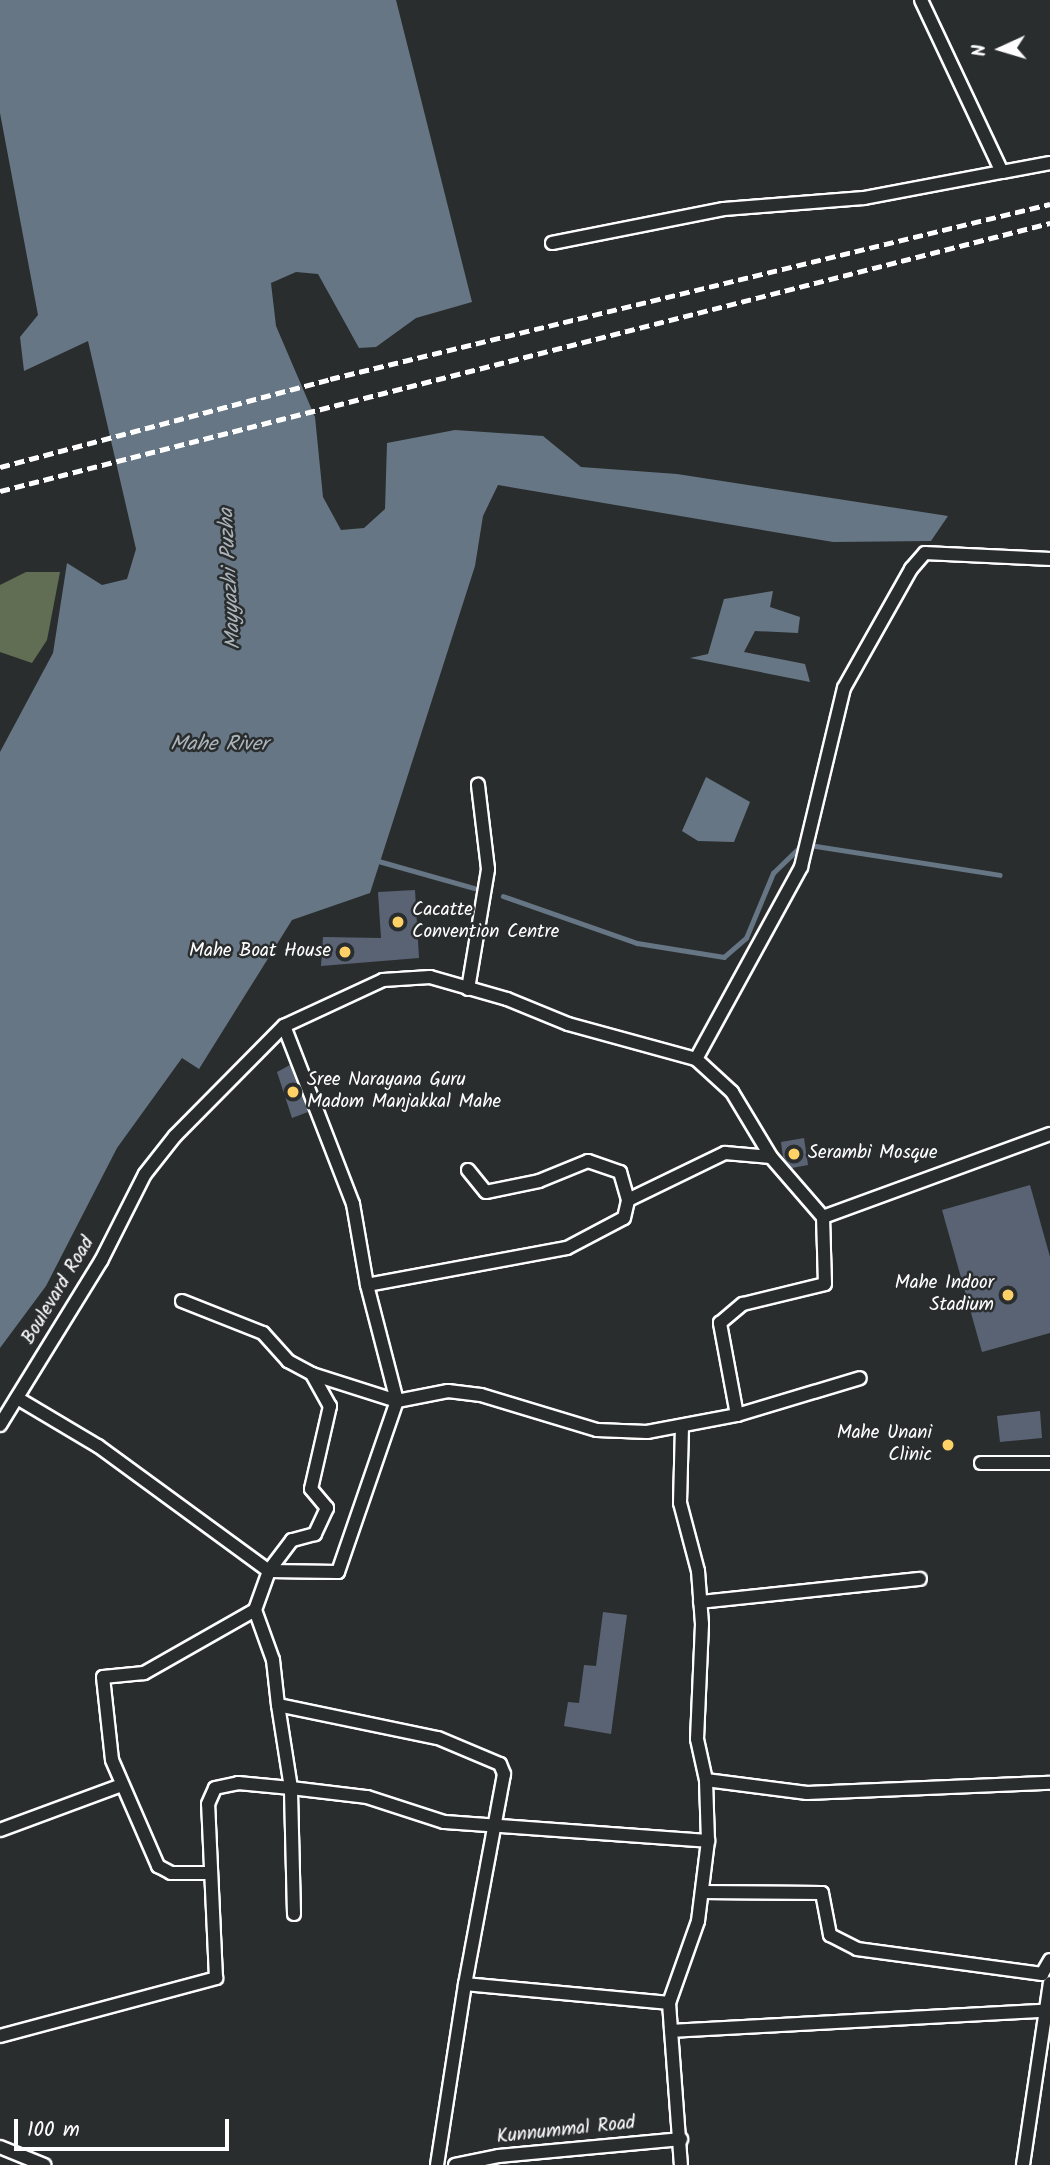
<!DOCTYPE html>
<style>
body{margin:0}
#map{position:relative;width:1050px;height:2165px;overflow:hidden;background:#2a2d2e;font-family:Kalam,sans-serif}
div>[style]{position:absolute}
.green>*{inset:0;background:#626e54}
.water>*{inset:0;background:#667684}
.stream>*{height:4.5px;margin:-2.25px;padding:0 2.25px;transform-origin:2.25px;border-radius:2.25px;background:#667684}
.building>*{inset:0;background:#5a6374}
.roads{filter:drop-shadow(2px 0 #fff) drop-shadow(-2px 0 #fff) drop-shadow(0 2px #fff) drop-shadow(0 -2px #fff)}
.minor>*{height:12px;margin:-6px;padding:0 6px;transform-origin:6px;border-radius:6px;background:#2a2d2e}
.rail>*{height:4.5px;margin-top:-2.25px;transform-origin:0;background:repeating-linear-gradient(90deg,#fff 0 10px,transparent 0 15px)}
.dots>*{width:19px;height:19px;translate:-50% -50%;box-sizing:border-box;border:4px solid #2a2d2e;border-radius:50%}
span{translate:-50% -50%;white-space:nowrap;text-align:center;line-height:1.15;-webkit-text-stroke:5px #2a2d2e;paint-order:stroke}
.poi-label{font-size:19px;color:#fff}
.left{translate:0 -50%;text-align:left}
.right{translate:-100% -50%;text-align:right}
.street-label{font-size:19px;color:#fff}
.water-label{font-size:21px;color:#abb4bb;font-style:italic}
.north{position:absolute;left:966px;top:14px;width:70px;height:70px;-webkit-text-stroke:5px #2a2d2e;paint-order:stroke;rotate:266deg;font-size:19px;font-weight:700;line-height:28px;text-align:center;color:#fff}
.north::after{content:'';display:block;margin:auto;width:24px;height:32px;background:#fff;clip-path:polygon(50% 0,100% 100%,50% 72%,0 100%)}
.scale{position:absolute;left:14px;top:2119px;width:215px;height:32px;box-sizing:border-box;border:4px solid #fff;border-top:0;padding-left:9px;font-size:21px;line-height:24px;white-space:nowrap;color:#fff;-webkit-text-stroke:5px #2a2d2e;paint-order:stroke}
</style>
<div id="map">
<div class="green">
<i style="clip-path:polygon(26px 572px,60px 572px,47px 640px,32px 663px,0 652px,0 585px)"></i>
</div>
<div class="water">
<i style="clip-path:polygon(0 0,396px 0,472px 302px,416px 318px,376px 347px,359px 348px,318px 274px,296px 272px,271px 283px,276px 326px,315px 417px,323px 497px,341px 530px,364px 528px,385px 509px,387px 443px,455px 430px,543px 436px,581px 467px,677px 474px,948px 516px,931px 541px,833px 542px,498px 485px,483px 516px,475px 566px,370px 893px,292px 920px,199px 1069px,182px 1058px,117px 1148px,46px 1286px,0 1348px,0 752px,53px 653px,67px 563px,102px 585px,127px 579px,136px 549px,88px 341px,24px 371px,20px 337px,38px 315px,0 113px)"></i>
<i style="clip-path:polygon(773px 591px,770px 607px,800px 617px,798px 633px,755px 631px,744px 652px,805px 664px,810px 682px,690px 658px,708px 654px,724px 599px)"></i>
<i style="clip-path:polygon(706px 777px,750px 802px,734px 842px,698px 841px,682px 831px)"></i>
</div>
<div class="stream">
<i style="left:375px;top:860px;width:103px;rotate:15.8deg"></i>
<i style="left:503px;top:896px;width:142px;rotate:19.3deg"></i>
<i style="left:637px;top:943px;width:88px;rotate:9.1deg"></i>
<i style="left:724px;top:957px;width:29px;rotate:-41deg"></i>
<i style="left:746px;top:938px;width:70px;rotate:-67.4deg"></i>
<i style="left:773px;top:873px;width:42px;rotate:-44deg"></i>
<i style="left:803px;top:844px;width:199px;rotate:8.9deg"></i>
</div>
<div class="building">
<i style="clip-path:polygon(415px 890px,419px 958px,321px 966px,323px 937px,381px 938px,378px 892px)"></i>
<i style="clip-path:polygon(290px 1065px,308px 1112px,292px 1118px,277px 1072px)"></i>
<i style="clip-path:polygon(804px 1138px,808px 1165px,792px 1168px,783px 1157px,781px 1142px)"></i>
<i style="clip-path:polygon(1030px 1185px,1050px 1257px,1050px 1333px,982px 1352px,942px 1210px)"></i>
<i style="clip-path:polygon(1040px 1411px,1042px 1438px,1000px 1442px,997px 1416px)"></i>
<i style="clip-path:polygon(603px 1612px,627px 1615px,611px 1734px,564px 1726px,568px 1702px,579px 1703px,584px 1665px,596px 1666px)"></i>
</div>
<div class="roads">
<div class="minor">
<i style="left:921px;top:0;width:190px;rotate:64.8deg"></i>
<i style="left:1002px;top:172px;width:49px;rotate:-10.6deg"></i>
<i style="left:552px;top:243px;width:175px;rotate:-11.2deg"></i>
<i style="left:724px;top:209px;width:140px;rotate:-4.5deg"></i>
<i style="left:864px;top:198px;width:140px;rotate:-10.7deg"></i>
<i style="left:468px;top:989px;width:122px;rotate:-80.5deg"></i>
<i style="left:488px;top:869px;width:85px;rotate:-96.8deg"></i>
<i style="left:284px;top:1026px;width:191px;rotate:68.8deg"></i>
<i style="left:353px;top:1204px;width:82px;rotate:80.2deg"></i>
<i style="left:367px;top:1285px;width:203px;rotate:-10.5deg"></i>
<i style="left:567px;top:1248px;width:64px;rotate:-27.8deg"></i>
<i style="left:624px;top:1218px;width:18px;rotate:-77deg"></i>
<i style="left:696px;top:1059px;width:219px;rotate:-61.3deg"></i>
<i style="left:801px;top:867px;width:184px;rotate:-76.5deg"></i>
<i style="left:844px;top:688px;width:137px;rotate:-60.6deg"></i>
<i style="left:911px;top:569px;width:21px;rotate:-49deg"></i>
<i style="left:925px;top:553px;width:125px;rotate:2.7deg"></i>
<i style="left:468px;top:1170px;width:28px;rotate:51deg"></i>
<i style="left:486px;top:1192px;width:54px;rotate:-11.7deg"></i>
<i style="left:539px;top:1181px;width:53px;rotate:-22.2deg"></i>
<i style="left:588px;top:1161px;width:34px;rotate:19deg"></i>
<i style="left:620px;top:1172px;width:29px;rotate:74deg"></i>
<i style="left:628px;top:1200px;width:108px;rotate:-25.9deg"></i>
<i style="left:725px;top:1153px;width:46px;rotate:5deg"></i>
<i style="left:182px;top:1301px;width:87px;rotate:21.6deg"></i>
<i style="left:263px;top:1333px;width:38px;rotate:48deg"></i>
<i style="left:288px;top:1361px;width:27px;rotate:28deg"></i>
<i style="left:312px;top:1374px;width:37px;rotate:61deg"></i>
<i style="left:330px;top:1406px;width:85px;rotate:102.9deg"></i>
<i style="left:311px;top:1489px;width:25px;rotate:50deg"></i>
<i style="left:327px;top:1508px;width:29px;rotate:115deg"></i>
<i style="left:315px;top:1534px;width:24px;rotate:165deg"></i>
<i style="left:292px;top:1540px;width:39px;rotate:127deg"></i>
<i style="left:269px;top:1571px;width:41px;rotate:109.7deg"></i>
<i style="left:255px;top:1610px;width:128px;rotate:150.4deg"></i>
<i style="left:144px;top:1673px;width:41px;rotate:174.4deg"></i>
<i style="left:103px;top:1677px;width:83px;rotate:83.8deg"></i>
<i style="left:112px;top:1760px;width:116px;rotate:66.5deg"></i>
<i style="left:158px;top:1866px;width:15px;rotate:28deg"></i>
<i style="left:171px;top:1873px;width:39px"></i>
<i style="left:312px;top:1374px;width:89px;rotate:17.6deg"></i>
<i style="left:397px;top:1401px;width:52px;rotate:-11.1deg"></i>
<i style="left:448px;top:1391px;width:33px;rotate:7deg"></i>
<i style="left:481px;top:1395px;width:121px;rotate:16.8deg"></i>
<i style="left:597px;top:1430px;width:50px;rotate:2.3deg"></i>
<i style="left:647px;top:1432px;width:92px;rotate:-10.7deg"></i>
<i style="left:737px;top:1415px;width:128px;rotate:-16.7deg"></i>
<i style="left:17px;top:1398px;width:94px;rotate:30.7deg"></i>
<i style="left:98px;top:1446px;width:212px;rotate:36.2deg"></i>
<i style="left:269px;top:1571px;width:69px;rotate:0.8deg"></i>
<i style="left:338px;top:1572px;width:181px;rotate:-71deg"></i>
<i style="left:397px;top:1401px;width:120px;rotate:-104.5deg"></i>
<i style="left:737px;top:1415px;width:94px;rotate:-100.5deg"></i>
<i style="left:720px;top:1323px;width:30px;rotate:-40deg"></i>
<i style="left:743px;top:1304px;width:84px;rotate:-13.7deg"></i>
<i style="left:825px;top:1284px;width:67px;rotate:-91.7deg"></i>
<i style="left:0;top:1425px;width:193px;rotate:-58.4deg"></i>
<i style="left:101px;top:1261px;width:97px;rotate:-63.2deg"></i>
<i style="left:145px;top:1174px;width:48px;rotate:-51.7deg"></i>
<i style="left:175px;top:1136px;width:155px;rotate:-45.3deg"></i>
<i style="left:284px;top:1026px;width:109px;rotate:-24.9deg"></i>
<i style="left:383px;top:980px;width:47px;rotate:-3.7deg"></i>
<i style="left:430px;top:977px;width:80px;rotate:15.9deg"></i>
<i style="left:507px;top:999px;width:66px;rotate:22.3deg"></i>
<i style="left:568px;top:1024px;width:133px;rotate:15.3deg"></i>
<i style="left:696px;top:1059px;width:49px;rotate:42.5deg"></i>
<i style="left:732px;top:1092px;width:76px;rotate:59deg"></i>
<i style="left:771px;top:1157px;width:79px;rotate:49.1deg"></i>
<i style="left:823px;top:1217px;width:242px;rotate:-20.1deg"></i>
<i style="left:981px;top:1463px;width:69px"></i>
<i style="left:700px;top:1602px;width:221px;rotate:-6deg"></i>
<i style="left:255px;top:1610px;width:53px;rotate:70.2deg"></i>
<i style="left:273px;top:1660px;width:45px;rotate:83.7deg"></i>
<i style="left:278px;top:1705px;width:163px;rotate:11.7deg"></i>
<i style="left:438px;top:1738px;width:67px;rotate:22.8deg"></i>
<i style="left:500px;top:1764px;width:11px;rotate:68deg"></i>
<i style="left:504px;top:1774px;width:214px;rotate:100.5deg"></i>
<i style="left:465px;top:1984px;width:205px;rotate:5.3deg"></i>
<i style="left:669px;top:2003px;width:162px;rotate:85.8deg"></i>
<i style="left:706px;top:1780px;width:102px;rotate:7.3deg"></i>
<i style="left:807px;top:1793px;width:243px;rotate:-2.4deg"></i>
<i style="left:0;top:1830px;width:127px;rotate:-20.3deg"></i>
<i style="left:702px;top:1892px;width:120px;rotate:0.5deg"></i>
<i style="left:822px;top:1893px;width:43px;rotate:79.2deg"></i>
<i style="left:830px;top:1935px;width:30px;rotate:27deg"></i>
<i style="left:857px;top:1949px;width:187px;rotate:7.7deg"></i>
<i style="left:1042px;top:1974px;width:16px;rotate:-60deg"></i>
<i style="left:294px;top:1914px;width:126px;rotate:-91.4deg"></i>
<i style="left:291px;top:1788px;width:77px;rotate:6.8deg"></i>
<i style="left:367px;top:1797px;width:81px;rotate:18deg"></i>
<i style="left:444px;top:1822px;width:265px;rotate:4.1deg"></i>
<i style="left:708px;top:1841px;width:61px;rotate:-91.9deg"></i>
<i style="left:706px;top:1780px;width:42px;rotate:-102.4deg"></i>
<i style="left:697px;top:1739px;width:115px;rotate:-87.5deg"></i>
<i style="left:702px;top:1624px;width:53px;rotate:-94.3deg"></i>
<i style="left:698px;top:1571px;width:70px;rotate:-104.8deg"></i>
<i style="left:680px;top:1503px;width:76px;rotate:-88.5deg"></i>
<i style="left:669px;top:2003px;width:87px;rotate:-70.5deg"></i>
<i style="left:698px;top:1921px;width:81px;rotate:-82.9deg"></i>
<i style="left:671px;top:2031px;width:376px;rotate:-3.1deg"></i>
<i style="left:0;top:2036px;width:224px;rotate:-15deg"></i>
<i style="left:216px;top:1978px;width:174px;rotate:-92.6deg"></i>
<i style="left:208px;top:1804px;width:17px;rotate:-66deg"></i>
<i style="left:215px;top:1788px;width:24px;rotate:-12deg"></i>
<i style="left:238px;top:1783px;width:53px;rotate:5.4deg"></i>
<i style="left:291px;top:1788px;width:84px;rotate:-98.9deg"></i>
<i style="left:0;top:2147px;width:48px;rotate:22.2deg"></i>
<i style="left:437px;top:2165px;width:183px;rotate:-81.2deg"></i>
<i style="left:455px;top:2165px;width:45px;rotate:-11.6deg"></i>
<i style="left:499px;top:2156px;width:183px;rotate:-5.3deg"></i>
<i style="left:1023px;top:2165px;width:184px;rotate:-81.6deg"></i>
</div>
</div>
<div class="rail">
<i style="left:0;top:467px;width:342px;rotate:-14.9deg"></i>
<i style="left:330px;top:379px;width:741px;rotate:-13.66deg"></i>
<i style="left:0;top:491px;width:1084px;rotate:-14.32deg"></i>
</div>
<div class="dots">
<i style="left:398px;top:922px;background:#ffd166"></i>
<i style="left:345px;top:952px;background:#ffd166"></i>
<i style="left:293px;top:1092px;background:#ffd166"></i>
<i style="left:794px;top:1154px;background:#ffd166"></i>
<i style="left:1008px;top:1295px;background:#ffd166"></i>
<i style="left:948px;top:1445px;background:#ffd166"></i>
</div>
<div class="poi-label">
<span class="left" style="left:412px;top:922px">Cacatte<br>Convention Centre</span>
<span class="right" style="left:331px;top:952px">Mahe Boat House</span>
<span class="left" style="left:307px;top:1092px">Sree Narayana Guru<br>Madom Manjakkal Mahe</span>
<span class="left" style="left:808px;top:1154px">Serambi Mosque</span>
<span class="right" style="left:994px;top:1295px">Mahe Indoor<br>Stadium</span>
<span class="right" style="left:932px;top:1445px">Mahe Unani<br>Clinic</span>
</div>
<div class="street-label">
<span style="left:59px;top:1291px;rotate:-59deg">Boulevard Road</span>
<span style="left:566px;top:2131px;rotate:-6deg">Kunnummal Road</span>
</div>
<div class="water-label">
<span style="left:231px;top:579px;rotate:-93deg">Mayyazhi Puzha</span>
<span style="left:219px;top:745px">Mahe River</span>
</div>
<div class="north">N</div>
<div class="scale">100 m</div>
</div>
